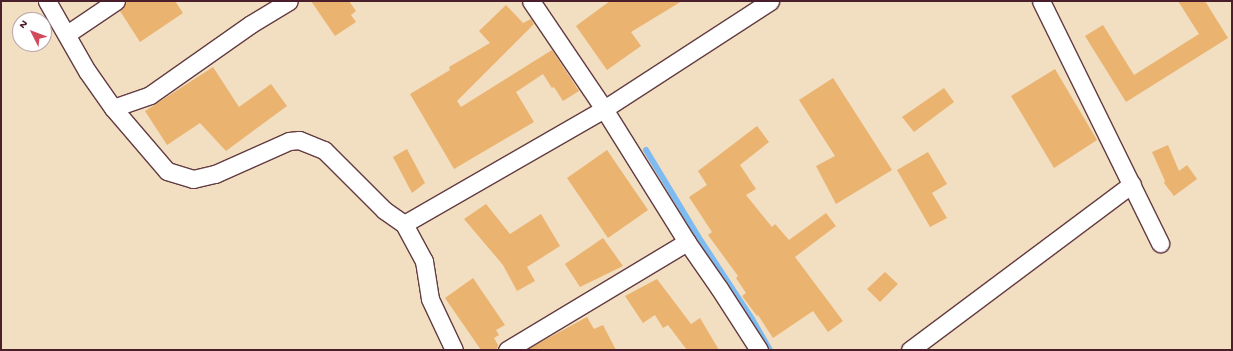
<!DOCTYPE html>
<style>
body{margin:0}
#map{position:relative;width:1233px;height:351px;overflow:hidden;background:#f2dec0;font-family:"Gochi Hand",sans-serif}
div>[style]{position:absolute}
.stream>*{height:6px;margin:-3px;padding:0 3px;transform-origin:3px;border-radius:3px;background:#7ebbf1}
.building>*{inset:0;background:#eab370}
.roads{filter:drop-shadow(1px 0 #633c41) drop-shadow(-1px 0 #633c41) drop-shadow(0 1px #633c41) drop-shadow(0 -1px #633c41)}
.street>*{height:17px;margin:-8.5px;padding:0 8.5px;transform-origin:8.5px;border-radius:8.5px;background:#fff}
span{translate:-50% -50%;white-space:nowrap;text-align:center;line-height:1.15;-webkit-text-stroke:3.5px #fff;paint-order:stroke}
.frame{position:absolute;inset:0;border:2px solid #4a1f2b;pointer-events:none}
.north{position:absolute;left:12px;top:12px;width:40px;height:40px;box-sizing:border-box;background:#fff;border:1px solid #b7a5aa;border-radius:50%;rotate:312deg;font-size:11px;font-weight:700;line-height:16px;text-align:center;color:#4a1f2b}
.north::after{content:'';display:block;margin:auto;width:14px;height:18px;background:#d1495b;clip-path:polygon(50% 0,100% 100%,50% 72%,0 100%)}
</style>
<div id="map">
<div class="stream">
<i style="left:646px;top:150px;width:106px;rotate:58.9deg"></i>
<i style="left:701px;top:241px;width:93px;rotate:56.8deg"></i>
<i style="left:752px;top:319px;width:36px;rotate:60deg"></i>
</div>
<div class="building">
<i style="clip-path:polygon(126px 1px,175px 1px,183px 13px,140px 42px,120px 11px,125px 6px)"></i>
<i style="clip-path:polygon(311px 1px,349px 1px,356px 11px,351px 15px,356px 22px,335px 36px)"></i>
<i style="clip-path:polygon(610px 1px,682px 1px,631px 32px,641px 46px,607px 70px,576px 26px)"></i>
<i style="clip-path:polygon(1178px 1px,1205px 1px,1228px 38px,1126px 102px,1085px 36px,1103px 25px,1134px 75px,1199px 34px)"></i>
<i style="clip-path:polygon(506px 5px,523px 23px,531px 19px,534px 24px,457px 101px,461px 107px,552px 50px,579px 91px,563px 101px,554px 87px,552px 88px,543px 74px,516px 92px,534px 122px,454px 169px,410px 94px,450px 70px,449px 67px,490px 43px,479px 31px)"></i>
<i style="clip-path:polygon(213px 67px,239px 107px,271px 84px,287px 106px,226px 151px,200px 123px,167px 145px,145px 111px)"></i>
<i style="clip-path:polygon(1055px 69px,1097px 140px,1054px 168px,1011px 96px)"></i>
<i style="clip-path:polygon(833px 78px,892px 170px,836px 204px,816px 166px,835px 156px,799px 100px)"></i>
<i style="clip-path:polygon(944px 88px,954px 102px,914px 132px,902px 117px)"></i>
<i style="clip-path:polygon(757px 126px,769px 142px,740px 165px,756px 189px,746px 195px,772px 227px,775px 224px,789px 240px,826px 213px,836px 226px,795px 257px,843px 321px,828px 332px,813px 311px,773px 338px,758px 315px,757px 316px,742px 296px,746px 293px,736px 278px,738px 276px,708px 235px,712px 232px,689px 197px,707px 185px,698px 171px)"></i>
<i style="clip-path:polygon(1168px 145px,1179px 171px,1187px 165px,1197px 179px,1174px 196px,1164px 183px,1165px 181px,1152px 152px)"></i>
<i style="clip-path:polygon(407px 149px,425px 183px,412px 193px,393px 157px)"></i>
<i style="clip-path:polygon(607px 150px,648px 210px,608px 238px,567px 178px)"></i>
<i style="clip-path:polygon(928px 152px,947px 184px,932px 193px,947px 218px,930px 227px,897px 170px)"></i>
<i style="clip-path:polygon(486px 204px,510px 234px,541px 214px,560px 246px,527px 267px,535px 281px,517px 291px,503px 265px,464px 219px)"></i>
<i style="clip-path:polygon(603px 238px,623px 266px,580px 287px,565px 264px)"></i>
<i style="clip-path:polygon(885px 272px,898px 284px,880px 302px,867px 289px)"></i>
<i style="clip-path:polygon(473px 278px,505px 325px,496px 330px,499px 335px,494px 338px,498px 345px,497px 350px,481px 350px,445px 298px)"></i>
<i style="clip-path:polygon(657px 279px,691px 324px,700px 318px,719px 350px,687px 350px,668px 325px,663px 328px,655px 315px,643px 323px,625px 296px)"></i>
<i style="clip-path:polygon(587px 317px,594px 329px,603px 325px,616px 350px,526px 350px)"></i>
</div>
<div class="roads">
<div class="street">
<i style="left:47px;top:1px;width:81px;rotate:60.3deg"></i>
<i style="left:87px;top:71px;width:45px;rotate:54.9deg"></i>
<i style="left:113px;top:108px;width:83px;rotate:49.4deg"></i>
<i style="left:167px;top:171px;width:27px;rotate:17deg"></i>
<i style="left:193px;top:179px;width:23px;rotate:-13deg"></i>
<i style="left:215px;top:174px;width:81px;rotate:-24deg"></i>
<i style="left:289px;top:141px;width:10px;rotate:-6deg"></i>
<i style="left:299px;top:140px;width:27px;rotate:22deg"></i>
<i style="left:324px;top:150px;width:85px;rotate:45deg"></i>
<i style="left:384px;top:210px;width:24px;rotate:35deg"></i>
<i style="left:404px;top:224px;width:42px;rotate:61.6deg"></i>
<i style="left:424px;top:261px;width:38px;rotate:81deg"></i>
<i style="left:430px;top:299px;width:56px;rotate:64.8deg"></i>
<i style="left:531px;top:1px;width:130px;rotate:55.9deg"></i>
<i style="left:604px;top:109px;width:157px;rotate:58deg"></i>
<i style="left:687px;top:242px;width:56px;rotate:55.2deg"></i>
<i style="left:719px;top:288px;width:74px;rotate:57.2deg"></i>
<i style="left:1041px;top:1px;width:270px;rotate:63.8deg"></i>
<i style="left:67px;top:34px;width:59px;rotate:-34deg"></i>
<i style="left:113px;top:108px;width:39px;rotate:-19deg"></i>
<i style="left:150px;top:95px;width:123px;rotate:-35.1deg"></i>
<i style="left:251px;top:24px;width:44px;rotate:-31.2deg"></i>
<i style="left:404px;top:224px;width:231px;rotate:-29.9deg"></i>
<i style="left:604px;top:109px;width:198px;rotate:-33deg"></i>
<i style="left:507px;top:350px;width:210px;rotate:-31deg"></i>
<i style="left:910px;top:350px;width:277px;rotate:-36.8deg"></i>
</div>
</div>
<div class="frame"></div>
<div class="north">N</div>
</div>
